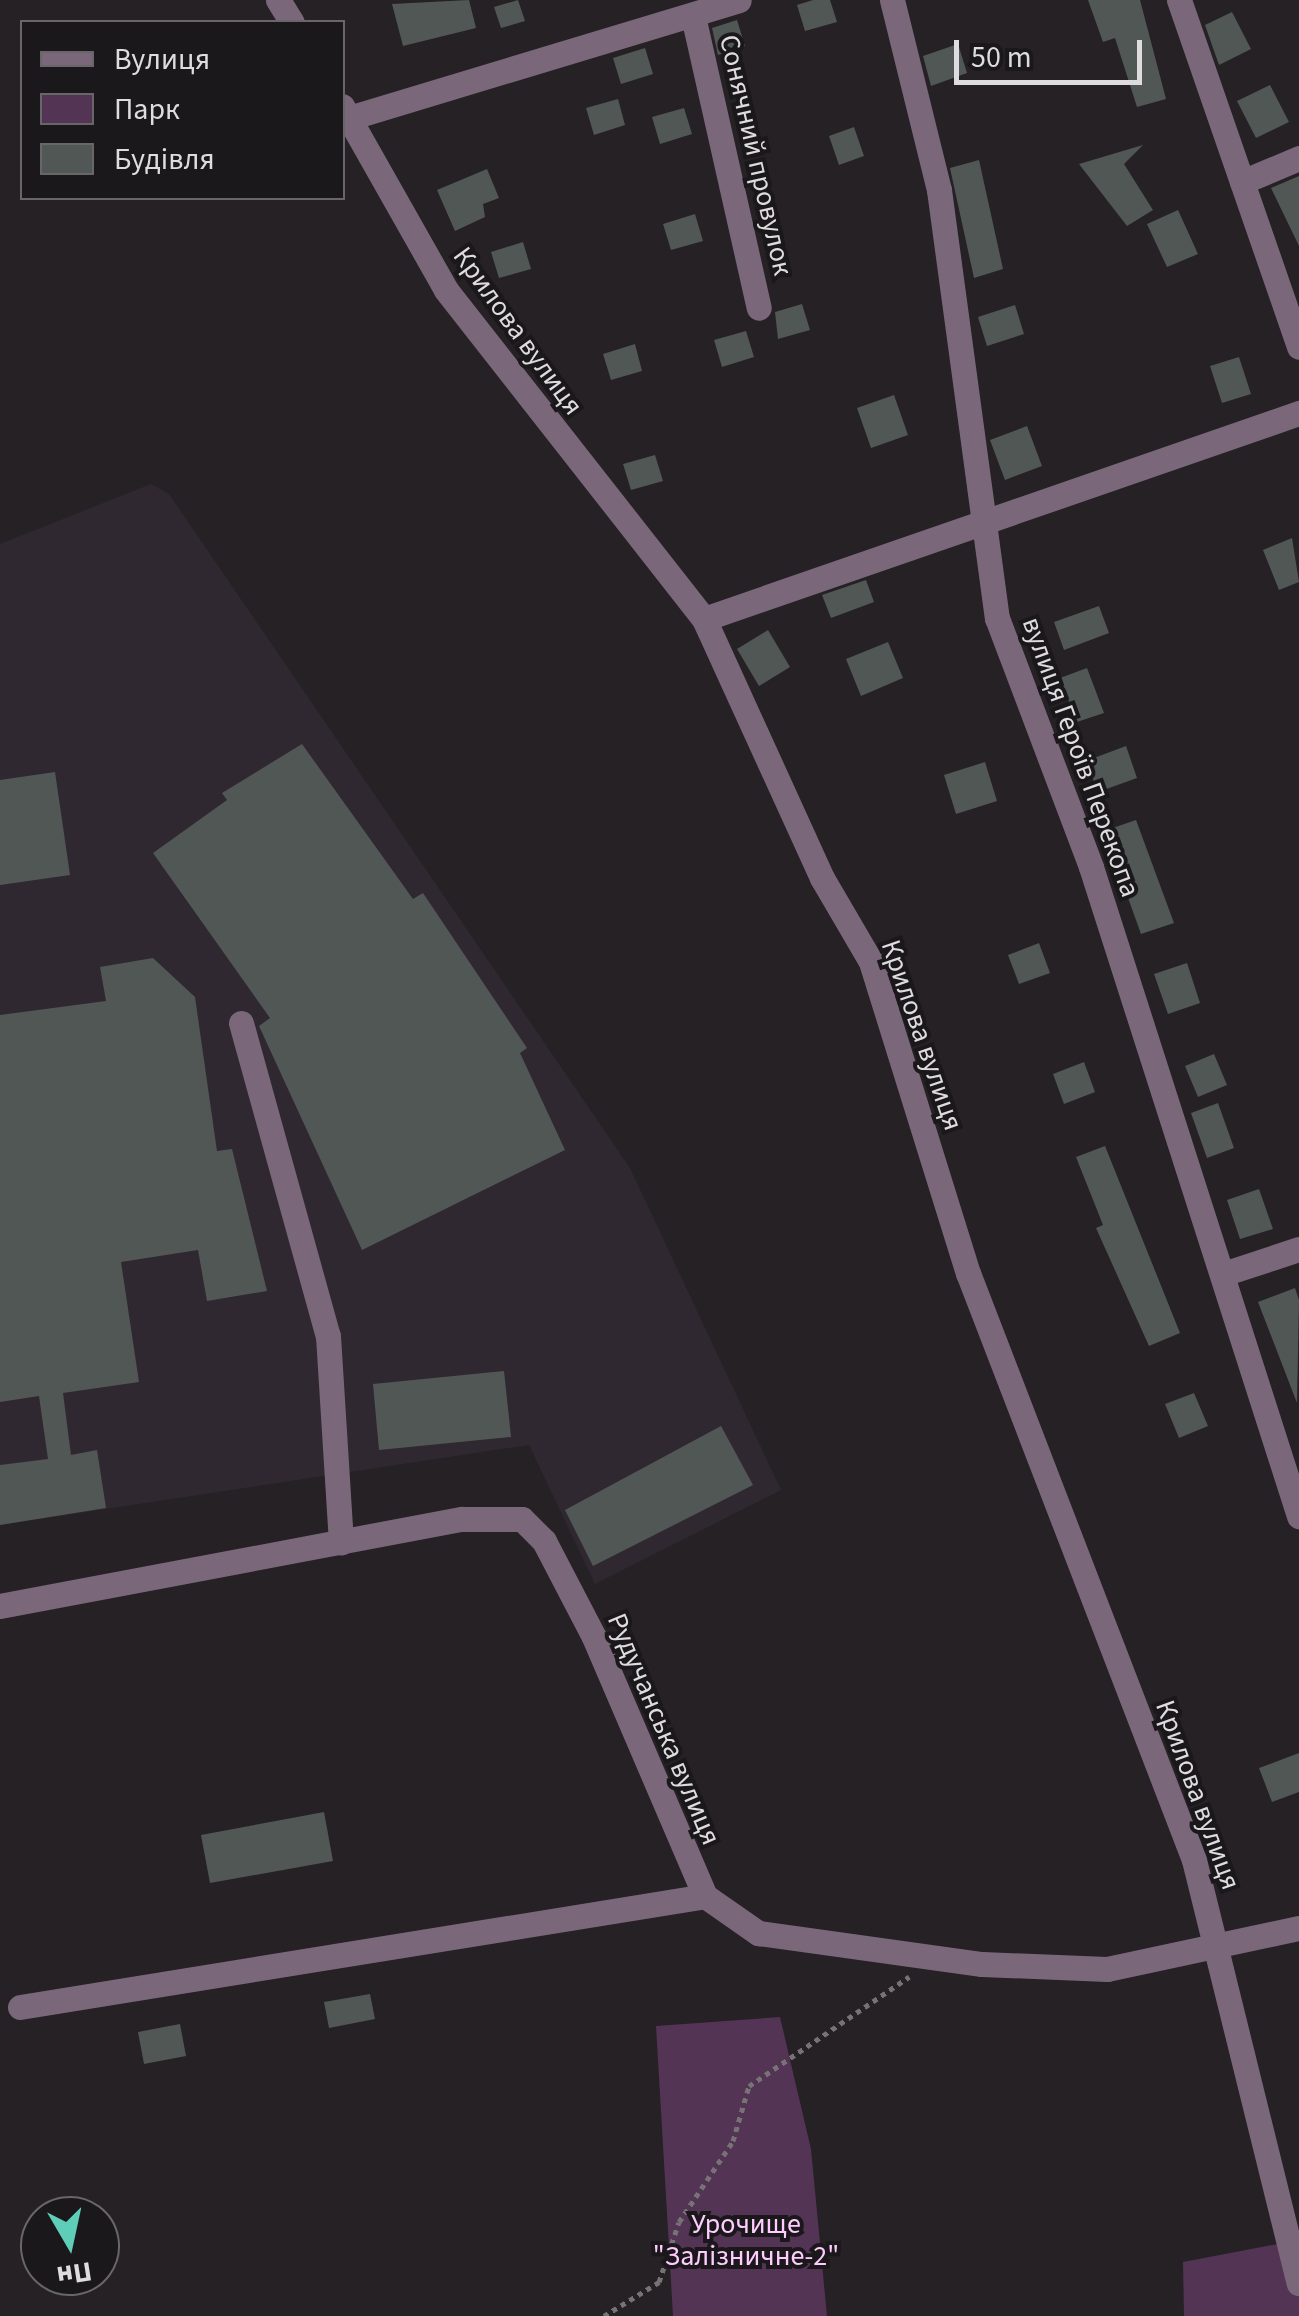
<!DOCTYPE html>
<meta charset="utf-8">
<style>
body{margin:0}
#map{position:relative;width:1299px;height:2316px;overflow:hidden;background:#252125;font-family:"Source Sans 3",sans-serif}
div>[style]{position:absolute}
.built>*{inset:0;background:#302830}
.green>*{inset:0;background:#533454}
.building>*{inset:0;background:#515755}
.path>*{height:5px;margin-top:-2.5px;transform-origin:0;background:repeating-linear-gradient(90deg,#767276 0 5px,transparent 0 10px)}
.minor>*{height:25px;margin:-12.5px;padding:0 12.5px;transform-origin:12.5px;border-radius:12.5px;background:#7a687a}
span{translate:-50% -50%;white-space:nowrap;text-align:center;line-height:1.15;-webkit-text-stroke:8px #1b181b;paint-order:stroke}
.street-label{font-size:28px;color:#dedcde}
.park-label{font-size:28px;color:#feccff}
.legend{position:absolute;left:20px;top:20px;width:325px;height:180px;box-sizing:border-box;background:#1b181b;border:2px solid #696669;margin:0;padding:12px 18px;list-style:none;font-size:30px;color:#dedcde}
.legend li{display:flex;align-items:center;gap:20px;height:50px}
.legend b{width:50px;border:2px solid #696669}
.north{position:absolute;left:20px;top:2196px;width:100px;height:100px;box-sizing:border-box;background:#1b181b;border:2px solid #696669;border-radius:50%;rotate:171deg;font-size:28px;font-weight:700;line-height:40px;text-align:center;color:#dedcde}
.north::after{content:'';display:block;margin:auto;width:35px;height:45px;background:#5eceb8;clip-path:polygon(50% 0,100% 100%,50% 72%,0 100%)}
.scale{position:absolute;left:954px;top:40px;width:188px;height:45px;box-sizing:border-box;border:5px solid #dedcde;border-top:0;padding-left:12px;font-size:30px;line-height:35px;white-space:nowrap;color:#dedcde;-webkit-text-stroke:8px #1b181b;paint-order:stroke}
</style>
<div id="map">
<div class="built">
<i style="clip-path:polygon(151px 484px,169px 494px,630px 1168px,781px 1490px,595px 1584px,529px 1445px,0 1525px,0 544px)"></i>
</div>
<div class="green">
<i style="clip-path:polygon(780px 2017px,811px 2149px,827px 2316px,673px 2316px,656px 2026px)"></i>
<i style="clip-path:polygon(1299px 2240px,1299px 2316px,1184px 2316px,1183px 2262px)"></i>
</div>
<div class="building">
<i style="clip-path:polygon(469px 0,476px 28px,403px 46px,392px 4px)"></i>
<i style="clip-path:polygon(518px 0,525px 21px,501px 28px,494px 7px)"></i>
<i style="clip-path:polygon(813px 0,830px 0,837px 22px,805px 31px,797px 5px)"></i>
<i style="clip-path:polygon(1088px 0,1140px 0,1166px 99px,1137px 107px,1115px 38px,1103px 42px)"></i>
<i style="clip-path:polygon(1232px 12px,1251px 49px,1219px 65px,1205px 25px)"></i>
<i style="clip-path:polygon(737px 20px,745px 46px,718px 55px,712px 28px)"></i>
<i style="clip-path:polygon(958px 44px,967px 73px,931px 86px,923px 56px)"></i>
<i style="clip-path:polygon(645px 48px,653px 74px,621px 84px,613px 58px)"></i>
<i style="clip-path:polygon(1270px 85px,1289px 122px,1256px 138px,1237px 101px)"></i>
<i style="clip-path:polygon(618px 99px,625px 125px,594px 135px,586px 108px)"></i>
<i style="clip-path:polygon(684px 108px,692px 134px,660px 144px,652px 117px)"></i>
<i style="clip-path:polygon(854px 127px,864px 156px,839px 165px,829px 136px)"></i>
<i style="clip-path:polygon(1143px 145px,1124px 164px,1153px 210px,1127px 226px,1079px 164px)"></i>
<i style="clip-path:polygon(979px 160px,1003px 269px,974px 278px,950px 168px)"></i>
<i style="clip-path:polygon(487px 169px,499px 198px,483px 204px,485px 217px,455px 231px,437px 190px)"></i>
<i style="clip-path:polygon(1299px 176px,1299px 246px,1271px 188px)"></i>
<i style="clip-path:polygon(1178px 210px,1198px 254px,1167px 267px,1147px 224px)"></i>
<i style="clip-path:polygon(695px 214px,703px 241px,671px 250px,663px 224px)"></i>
<i style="clip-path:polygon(523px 242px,531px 269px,499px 278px,491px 252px)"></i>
<i style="clip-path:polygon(802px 304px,810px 330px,778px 339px,775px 312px)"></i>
<i style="clip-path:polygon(1015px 305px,1024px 334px,987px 346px,978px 317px)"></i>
<i style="clip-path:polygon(746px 331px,754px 357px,722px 367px,714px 340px)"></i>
<i style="clip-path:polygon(635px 344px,642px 371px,611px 380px,603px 354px)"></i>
<i style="clip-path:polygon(1239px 357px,1251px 394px,1222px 403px,1210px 366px)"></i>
<i style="clip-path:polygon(894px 395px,908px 435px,871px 448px,857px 408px)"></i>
<i style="clip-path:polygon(1027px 426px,1042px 466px,1005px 480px,990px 440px)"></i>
<i style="clip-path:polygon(655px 455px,663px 481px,631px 490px,623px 464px)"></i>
<i style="clip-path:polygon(1292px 538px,1299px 582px,1279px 590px,1263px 550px)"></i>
<i style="clip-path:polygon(866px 580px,874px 602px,831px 618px,822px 595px)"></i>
<i style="clip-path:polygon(1099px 606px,1109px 633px,1064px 650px,1054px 622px)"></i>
<i style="clip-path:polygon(768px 630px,790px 667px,759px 686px,737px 649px)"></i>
<i style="clip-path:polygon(888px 642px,903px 678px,861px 696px,846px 659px)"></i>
<i style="clip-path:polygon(1087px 668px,1104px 713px,1077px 722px,1060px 678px)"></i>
<i style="clip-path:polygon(302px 744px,413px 899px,423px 893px,527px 1048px,520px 1053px,565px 1150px,362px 1250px,259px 1026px,270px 1018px,153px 853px,227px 800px,222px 793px)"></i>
<i style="clip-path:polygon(1126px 746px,1137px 778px,1098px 792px,1086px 761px)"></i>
<i style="clip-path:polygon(985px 762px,997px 801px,956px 814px,944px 775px)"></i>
<i style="clip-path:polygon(55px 772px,70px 875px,0 885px,0 780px)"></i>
<i style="clip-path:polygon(1136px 820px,1174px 923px,1141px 934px,1104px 831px)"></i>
<i style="clip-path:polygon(1039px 943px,1050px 973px,1019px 984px,1008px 955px)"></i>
<i style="clip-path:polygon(153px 958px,195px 997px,217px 1151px,232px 1149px,267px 1291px,207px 1301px,198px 1250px,121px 1262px,139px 1382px,63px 1393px,71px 1455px,97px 1450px,106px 1508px,0 1525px,0 1465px,48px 1459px,39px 1396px,0 1402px,0 1015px,106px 1001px,100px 967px)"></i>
<i style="clip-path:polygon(1187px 963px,1200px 1003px,1168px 1014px,1154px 974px)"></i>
<i style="clip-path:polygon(1214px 1054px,1227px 1085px,1198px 1097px,1185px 1066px)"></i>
<i style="clip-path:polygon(1084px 1062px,1095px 1092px,1064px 1104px,1053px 1074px)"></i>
<i style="clip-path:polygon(1218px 1103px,1234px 1148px,1207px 1158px,1191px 1113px)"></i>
<i style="clip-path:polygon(1105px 1146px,1180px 1333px,1149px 1346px,1096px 1228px,1103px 1225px,1076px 1157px)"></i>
<i style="clip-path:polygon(1259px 1189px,1273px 1229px,1240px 1239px,1227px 1200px)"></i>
<i style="clip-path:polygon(1295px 1288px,1299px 1300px,1297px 1403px,1258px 1302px)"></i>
<i style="clip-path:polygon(504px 1371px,511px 1437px,379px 1450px,373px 1384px)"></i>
<i style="clip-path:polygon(1194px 1393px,1208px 1426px,1179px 1438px,1165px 1404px)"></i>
<i style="clip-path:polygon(721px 1426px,753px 1485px,593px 1566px,565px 1510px)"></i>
<i style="clip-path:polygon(1299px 1753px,1299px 1792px,1272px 1802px,1259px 1768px)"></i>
<i style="clip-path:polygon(324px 1812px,333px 1861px,210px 1883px,201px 1835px)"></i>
<i style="clip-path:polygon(370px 1994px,375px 2019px,329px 2028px,324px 2002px)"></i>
<i style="clip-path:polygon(180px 2024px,186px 2056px,144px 2064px,138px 2032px)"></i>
</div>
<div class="path">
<i style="left:604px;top:2316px;width:65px;rotate:-31.7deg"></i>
<i style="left:659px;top:2282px;width:63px;rotate:-71.6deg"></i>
<i style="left:679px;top:2222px;width:97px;rotate:-56.3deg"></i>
<i style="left:733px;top:2141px;width:57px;rotate:-73.8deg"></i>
<i style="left:749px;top:2086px;width:194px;rotate:-34.3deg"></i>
</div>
<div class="minor">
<i style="left:278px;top:0;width:26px;rotate:58deg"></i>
<i style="left:892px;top:0;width:196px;rotate:76.1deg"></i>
<i style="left:939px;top:190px;width:432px;rotate:82.3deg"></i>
<i style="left:997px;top:618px;width:266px;rotate:69.3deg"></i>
<i style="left:1091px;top:867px;width:682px;rotate:72.23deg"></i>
<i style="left:1179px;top:0;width:367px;rotate:70.9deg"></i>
<i style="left:693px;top:16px;width:299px;rotate:77.3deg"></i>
<i style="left:342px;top:106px;width:211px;rotate:60.5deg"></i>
<i style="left:446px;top:290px;width:418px;rotate:51.9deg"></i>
<i style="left:704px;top:619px;width:285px;rotate:65.5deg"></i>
<i style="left:822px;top:878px;width:97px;rotate:59.7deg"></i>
<i style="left:871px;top:962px;width:326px;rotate:72.7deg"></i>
<i style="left:968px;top:1273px;width:629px;rotate:68.94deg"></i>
<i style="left:1194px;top:1860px;width:436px;rotate:76.1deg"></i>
<i style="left:349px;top:118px;width:407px;rotate:-16.8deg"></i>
<i style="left:1242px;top:182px;width:62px;rotate:-22.8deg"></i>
<i style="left:704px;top:619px;width:630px;rotate:-19.1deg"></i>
<i style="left:241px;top:1023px;width:325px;rotate:74.5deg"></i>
<i style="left:328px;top:1336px;width:207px;rotate:86.4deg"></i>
<i style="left:1226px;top:1273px;width:77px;rotate:-18.2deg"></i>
<i style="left:0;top:1606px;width:470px;rotate:-10.7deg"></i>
<i style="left:462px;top:1519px;width:60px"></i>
<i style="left:522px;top:1519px;width:31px;rotate:45deg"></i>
<i style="left:544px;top:1541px;width:108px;rotate:62.5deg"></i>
<i style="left:594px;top:1637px;width:282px;rotate:66.8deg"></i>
<i style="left:705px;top:1896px;width:65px;rotate:34.9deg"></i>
<i style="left:758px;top:1933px;width:226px;rotate:7.9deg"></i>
<i style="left:982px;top:1964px;width:125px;rotate:2.3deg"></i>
<i style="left:1107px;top:1969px;width:196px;rotate:-12.1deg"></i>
<i style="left:20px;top:2007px;width:694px;rotate:-9.2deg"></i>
</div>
<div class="street-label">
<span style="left:756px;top:155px;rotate:77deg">Сонячний провулок</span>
<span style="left:518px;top:331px;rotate:54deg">Крилова вулиця</span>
<span style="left:1081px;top:757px;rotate:70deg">вулиця Героїв Перекопа</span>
<span style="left:922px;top:1035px;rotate:71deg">Крилова вулиця</span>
<span style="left:664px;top:1729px;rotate:67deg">Рудучанська вулиця</span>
<span style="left:1198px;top:1795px;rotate:70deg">Крилова вулиця</span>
</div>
<div class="park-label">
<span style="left:746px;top:2240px">Урочище<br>"Залізничне-2"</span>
</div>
<ul class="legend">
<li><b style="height:12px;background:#7a687a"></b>Вулиця</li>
<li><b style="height:28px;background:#533454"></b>Парк</li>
<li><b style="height:28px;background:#515755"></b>Будівля</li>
</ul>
<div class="north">Пн</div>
<div class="scale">50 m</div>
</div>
